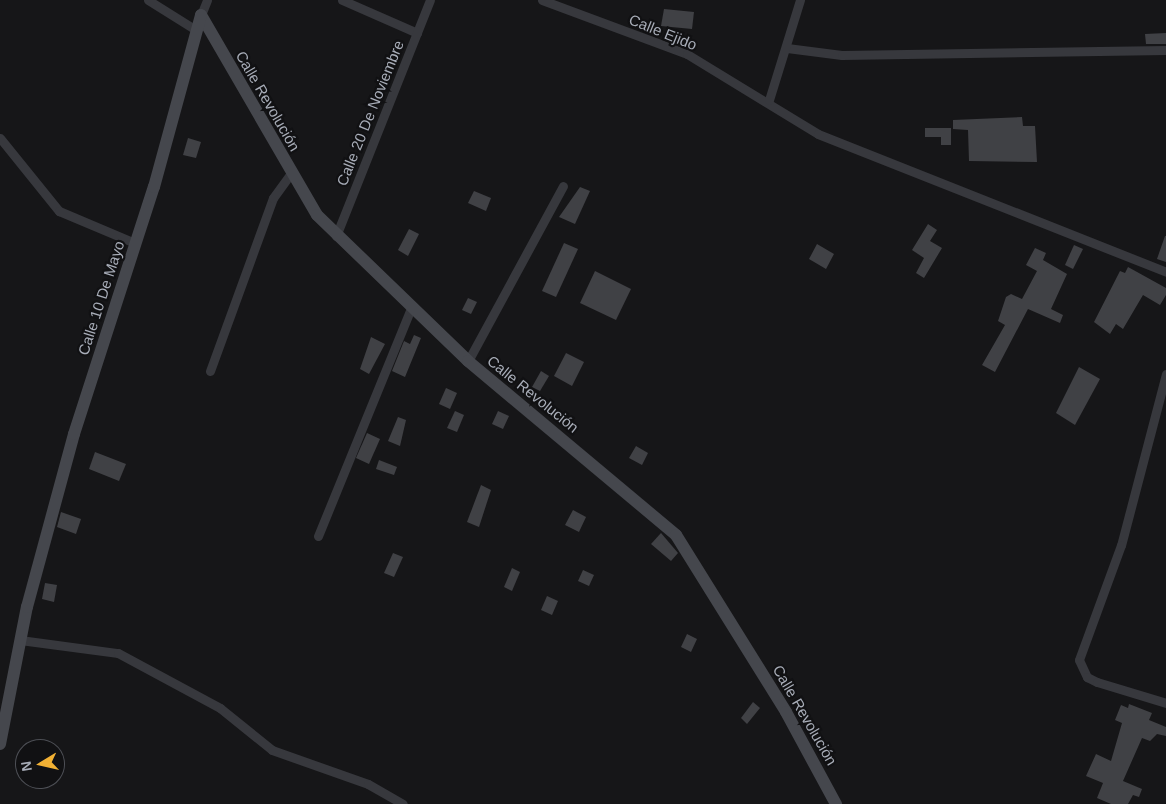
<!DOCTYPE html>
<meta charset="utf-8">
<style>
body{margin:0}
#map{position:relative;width:1166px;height:804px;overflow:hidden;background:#161618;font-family:Arial,sans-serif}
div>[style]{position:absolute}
.building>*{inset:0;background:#404145}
.street>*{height:9px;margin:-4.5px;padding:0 4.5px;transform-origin:4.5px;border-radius:4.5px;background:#37383d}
.secondary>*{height:12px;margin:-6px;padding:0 6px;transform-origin:6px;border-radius:6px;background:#45474d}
span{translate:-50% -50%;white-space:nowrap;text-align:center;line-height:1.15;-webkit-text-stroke:4.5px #111113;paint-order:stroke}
.street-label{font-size:15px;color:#a8adb8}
.north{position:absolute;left:15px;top:739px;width:50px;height:50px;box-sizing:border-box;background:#111113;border:1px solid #4d4f55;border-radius:50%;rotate:261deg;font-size:14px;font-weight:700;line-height:20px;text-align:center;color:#a8adb8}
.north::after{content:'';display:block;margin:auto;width:18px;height:22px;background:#f2b134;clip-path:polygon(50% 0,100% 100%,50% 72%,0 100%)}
</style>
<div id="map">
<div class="building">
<i style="clip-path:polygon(664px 9px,694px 12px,692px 29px,661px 26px)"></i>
<i style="clip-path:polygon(1166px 33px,1166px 44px,1146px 44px,1145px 34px)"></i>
<i style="clip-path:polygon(1022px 117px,1023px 126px,1035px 126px,1037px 162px,969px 161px,968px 130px,953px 129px,953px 120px)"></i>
<i style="clip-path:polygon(925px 128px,951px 128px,951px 145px,941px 145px,941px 137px,925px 137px)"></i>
<i style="clip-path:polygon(188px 138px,201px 142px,196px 158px,183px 155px)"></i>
<i style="clip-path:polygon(580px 187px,590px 191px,575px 224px,559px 217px)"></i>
<i style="clip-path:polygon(474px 191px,491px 198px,486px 211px,468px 203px)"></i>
<i style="clip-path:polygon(928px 224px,937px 230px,930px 241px,942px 248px,924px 278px,916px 273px,924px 258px,912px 250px)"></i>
<i style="clip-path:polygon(409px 229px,419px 234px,408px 256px,398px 250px)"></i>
<i style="clip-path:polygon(1165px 236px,1166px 236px,1166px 262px,1157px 259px)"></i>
<i style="clip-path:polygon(564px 243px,578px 249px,556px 297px,542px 291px)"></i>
<i style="clip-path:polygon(817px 244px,834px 254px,826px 269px,809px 259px)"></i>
<i style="clip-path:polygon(1074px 245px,1083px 249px,1073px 269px,1065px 265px)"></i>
<i style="clip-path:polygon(1035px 248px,1046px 253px,1043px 260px,1067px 274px,1051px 309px,1063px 315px,1060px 323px,1028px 309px,995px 372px,982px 365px,1005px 325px,998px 321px,1006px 297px,1011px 294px,1022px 299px,1037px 271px,1026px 265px)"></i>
<i style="clip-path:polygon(1128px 267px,1166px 288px,1166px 295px,1160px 305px,1143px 295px,1123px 329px,1116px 324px,1110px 334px,1094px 322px,1120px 271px,1125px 273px)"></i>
<i style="clip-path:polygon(595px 271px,631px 289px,616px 320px,580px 303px)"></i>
<i style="clip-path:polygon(468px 298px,477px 302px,471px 314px,462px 310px)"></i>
<i style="clip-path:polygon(414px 335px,421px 338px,405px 377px,392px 371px,404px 341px,410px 344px)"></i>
<i style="clip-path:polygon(371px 337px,385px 344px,369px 374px,360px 369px)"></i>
<i style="clip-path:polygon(566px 353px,584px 362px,572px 386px,554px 376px)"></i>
<i style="clip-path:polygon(1079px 367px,1100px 379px,1075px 425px,1056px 413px)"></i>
<i style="clip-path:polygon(541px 371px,549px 376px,540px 391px,532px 387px)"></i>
<i style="clip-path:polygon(446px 388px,457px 393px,450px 409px,439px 404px)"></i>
<i style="clip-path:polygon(455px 411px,464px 415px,457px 432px,447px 428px)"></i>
<i style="clip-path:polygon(498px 411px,509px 416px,503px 429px,492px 424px)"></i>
<i style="clip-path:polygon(398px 417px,406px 420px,400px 446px,388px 441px)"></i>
<i style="clip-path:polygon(367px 433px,380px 439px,369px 464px,356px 458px)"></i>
<i style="clip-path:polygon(636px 446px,648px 453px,642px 465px,629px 458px)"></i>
<i style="clip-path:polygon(95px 452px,126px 464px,119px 481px,89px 469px)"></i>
<i style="clip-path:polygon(379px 460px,397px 467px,394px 475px,376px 469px)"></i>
<i style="clip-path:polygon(481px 485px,491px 490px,479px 527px,467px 522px)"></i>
<i style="clip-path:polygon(573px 510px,586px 517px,579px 532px,565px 525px)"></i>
<i style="clip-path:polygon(61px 512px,81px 519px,76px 534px,57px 527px)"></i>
<i style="clip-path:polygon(661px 533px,678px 553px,671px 561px,651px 544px)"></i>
<i style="clip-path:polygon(393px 553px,403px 557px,394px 577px,384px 573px)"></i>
<i style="clip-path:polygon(512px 568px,520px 572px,512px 591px,504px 587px)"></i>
<i style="clip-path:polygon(583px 570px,594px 575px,589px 586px,578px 581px)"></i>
<i style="clip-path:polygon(45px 583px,57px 585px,54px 602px,42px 599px)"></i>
<i style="clip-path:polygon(547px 596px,558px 601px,552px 615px,541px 610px)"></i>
<i style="clip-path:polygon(687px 634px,697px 639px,691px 652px,681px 647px)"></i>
<i style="clip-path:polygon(753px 702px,760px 708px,747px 724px,741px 718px)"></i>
<i style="clip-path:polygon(1129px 704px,1152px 713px,1149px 720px,1166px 727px,1166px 736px,1157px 734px,1150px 741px,1142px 738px,1123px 781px,1142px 789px,1139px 797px,1133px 795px,1128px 804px,1111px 804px,1097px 798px,1103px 783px,1086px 776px,1096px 754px,1111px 761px,1122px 723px,1115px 720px,1121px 705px,1128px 708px)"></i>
</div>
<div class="street">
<i style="left:148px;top:0;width:57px;rotate:32deg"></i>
<i style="left:342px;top:0;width:82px;rotate:23.7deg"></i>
<i style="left:542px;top:0;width:155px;rotate:20.4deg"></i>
<i style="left:687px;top:54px;width:153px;rotate:31.4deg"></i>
<i style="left:818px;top:134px;width:374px;rotate:21.6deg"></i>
<i style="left:201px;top:15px;width:16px;rotate:-68deg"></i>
<i style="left:787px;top:48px;width:55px;rotate:7.3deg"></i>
<i style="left:842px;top:55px;width:324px;rotate:-0.9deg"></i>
<i style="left:769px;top:100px;width:105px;rotate:-72.8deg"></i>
<i style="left:0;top:138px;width:94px;rotate:51.1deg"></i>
<i style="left:59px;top:211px;width:82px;rotate:22.8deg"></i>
<i style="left:336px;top:236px;width:254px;rotate:-68.3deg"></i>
<i style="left:468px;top:361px;width:199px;rotate:-61.5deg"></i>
<i style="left:210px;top:371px;width:184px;rotate:-70deg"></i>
<i style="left:273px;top:198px;width:31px;rotate:-54deg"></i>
<i style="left:1166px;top:374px;width:177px;rotate:104.7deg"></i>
<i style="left:1121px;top:545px;width:122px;rotate:110.1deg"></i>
<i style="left:1079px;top:660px;width:19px;rotate:65deg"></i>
<i style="left:1087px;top:677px;width:11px;rotate:27deg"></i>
<i style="left:1097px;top:682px;width:72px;rotate:16.9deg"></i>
<i style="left:318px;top:536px;width:246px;rotate:-67.8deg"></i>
<i style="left:20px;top:640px;width:99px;rotate:7.6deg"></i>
<i style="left:118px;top:653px;width:116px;rotate:28.3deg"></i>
<i style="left:220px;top:708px;width:67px;rotate:38.9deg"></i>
<i style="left:272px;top:750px;width:102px;rotate:19.5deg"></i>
<i style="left:368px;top:784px;width:40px;rotate:29.7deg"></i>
</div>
<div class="secondary">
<i style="left:201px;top:15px;width:231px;rotate:59.9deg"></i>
<i style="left:317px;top:215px;width:210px;rotate:44deg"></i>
<i style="left:468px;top:361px;width:271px;rotate:39.9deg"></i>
<i style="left:676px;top:535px;width:208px;rotate:58.1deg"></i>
<i style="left:786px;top:712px;width:105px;rotate:61.5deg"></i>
<i style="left:0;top:744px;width:140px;rotate:-78.9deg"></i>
<i style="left:27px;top:607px;width:179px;rotate:-74.8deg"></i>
<i style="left:74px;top:434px;width:260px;rotate:-72.1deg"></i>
<i style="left:154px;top:187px;width:178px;rotate:-74.7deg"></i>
</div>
<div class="street-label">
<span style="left:663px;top:32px;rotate:22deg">Calle Ejido</span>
<span style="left:268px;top:101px;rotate:60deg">Calle Revolución</span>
<span style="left:370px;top:113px;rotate:-68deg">Calle 20 De Noviembre</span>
<span style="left:101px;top:298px;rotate:-72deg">Calle 10 De Mayo</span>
<span style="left:533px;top:394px;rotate:39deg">Calle Revolución</span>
<span style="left:805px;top:715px;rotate:60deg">Calle Revolución</span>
</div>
<div class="north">N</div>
</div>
